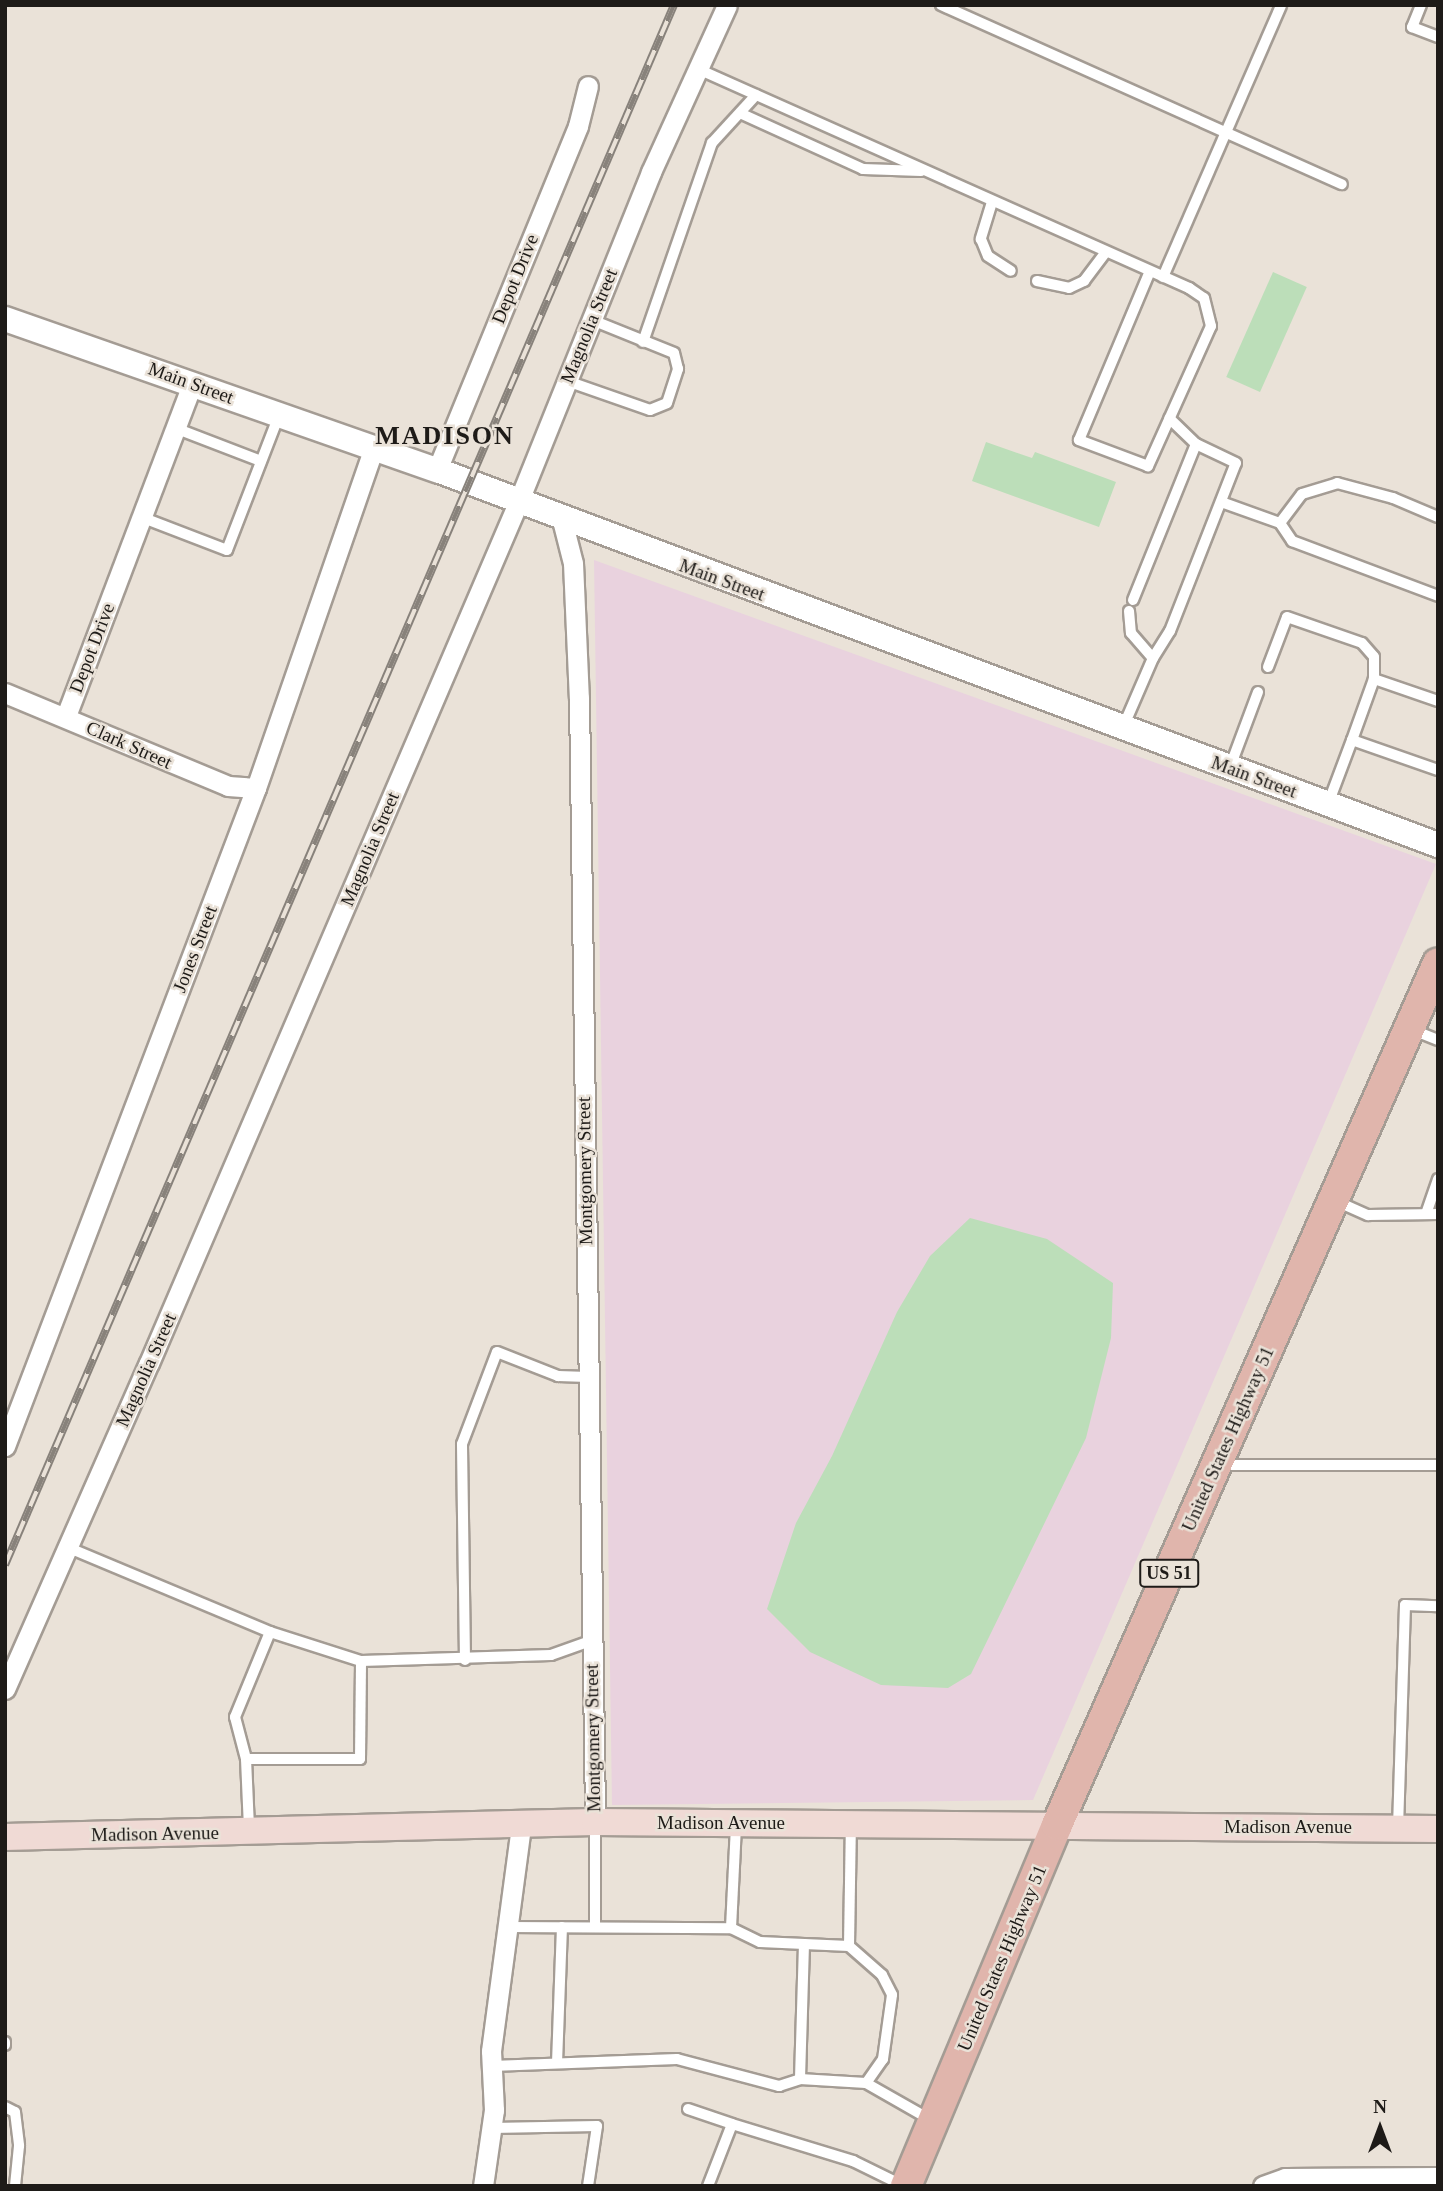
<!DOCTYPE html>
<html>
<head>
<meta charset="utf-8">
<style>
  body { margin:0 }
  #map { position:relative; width:1443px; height:2191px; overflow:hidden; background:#eae2d8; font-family:Georgia,serif }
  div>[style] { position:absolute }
  .education>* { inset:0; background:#e9d2de }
  .green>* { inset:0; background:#bcdeb9; transform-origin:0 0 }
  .roads { filter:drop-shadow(2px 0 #a49c94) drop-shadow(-2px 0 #a49c94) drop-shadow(0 2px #a49c94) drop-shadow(0 -2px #a49c94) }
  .service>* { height:10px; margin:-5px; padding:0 5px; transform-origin:5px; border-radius:5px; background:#fff }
  .minor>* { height:19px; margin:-9.5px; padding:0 9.5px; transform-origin:9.5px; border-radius:9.5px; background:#fff }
  .tertiary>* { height:24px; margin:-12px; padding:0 12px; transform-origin:12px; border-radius:12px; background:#fff }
  .secondary>* { height:26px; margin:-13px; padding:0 13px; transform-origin:13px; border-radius:13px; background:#f0dad5 }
  .primary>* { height:30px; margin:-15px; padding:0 15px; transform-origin:15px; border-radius:15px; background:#e0b5ac }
  .rail>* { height:8px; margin-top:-4px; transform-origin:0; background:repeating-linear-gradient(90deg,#eae2d8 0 16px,#88827b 0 32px); box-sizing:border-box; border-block:2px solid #88827b }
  span { translate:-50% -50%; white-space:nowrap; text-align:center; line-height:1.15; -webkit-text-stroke:5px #eae2d8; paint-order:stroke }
  .shield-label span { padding:2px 5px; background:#eae2d8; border:2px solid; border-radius:5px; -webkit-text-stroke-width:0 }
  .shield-label { font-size:18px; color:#1e1b18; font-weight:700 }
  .street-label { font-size:19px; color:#1e1b18 }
  .district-label { font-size:26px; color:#1e1b18; font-weight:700; letter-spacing:2px }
  .frame { position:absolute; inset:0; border:7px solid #1e1b18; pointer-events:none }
  .north { position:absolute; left:1345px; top:2093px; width:70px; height:70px; -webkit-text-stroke:5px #eae2d8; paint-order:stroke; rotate:0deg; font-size:19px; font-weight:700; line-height:28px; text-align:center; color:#1e1b18 }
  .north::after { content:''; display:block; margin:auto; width:24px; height:32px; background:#1e1b18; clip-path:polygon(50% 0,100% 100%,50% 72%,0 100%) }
</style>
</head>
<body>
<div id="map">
  <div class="education">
    <div style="clip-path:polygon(594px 560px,1436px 864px,1033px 1800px,612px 1805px)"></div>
  </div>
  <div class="green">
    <div style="left:1273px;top:272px;width:37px;height:115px;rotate:24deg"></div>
    <div style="clip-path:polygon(986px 442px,1032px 458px,1035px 452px,1116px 482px,1099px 527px,972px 481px)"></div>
    <div style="clip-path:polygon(970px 1218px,1047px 1239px,1113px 1283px,1111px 1338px,1086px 1438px,971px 1674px,948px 1688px,881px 1685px,810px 1652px,767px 1609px,796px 1523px,832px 1456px,897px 1312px,930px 1256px)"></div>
  </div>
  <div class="roads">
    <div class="service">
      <div style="left:941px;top:5px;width:439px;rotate:24.1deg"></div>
      <div style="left:1421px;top:5px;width:24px;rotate:112deg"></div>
      <div style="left:1412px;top:27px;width:28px;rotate:21deg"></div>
      <div style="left:698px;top:69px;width:538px;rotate:24.04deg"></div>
      <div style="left:1189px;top:288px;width:18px;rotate:34deg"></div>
      <div style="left:1204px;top:298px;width:29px;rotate:76deg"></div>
      <div style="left:1211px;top:326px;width:154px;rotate:114.2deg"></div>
      <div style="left:1148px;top:466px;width:74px;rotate:-159.4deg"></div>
      <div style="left:1079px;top:440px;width:183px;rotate:-67.2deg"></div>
      <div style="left:742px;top:114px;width:133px;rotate:24.4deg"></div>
      <div style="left:863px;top:169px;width:58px;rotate:2deg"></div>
      <div style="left:992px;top:202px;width:39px;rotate:107deg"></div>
      <div style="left:981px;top:239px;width:18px;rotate:68deg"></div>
      <div style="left:988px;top:256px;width:27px;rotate:33deg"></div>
      <div style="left:1163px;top:277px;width:296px;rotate:-66.5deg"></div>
      <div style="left:1037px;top:281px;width:33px;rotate:12deg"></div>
      <div style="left:1069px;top:288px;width:17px;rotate:-25deg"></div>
      <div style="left:1084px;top:281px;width:36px;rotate:-53deg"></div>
      <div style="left:643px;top:342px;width:211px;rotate:-70.9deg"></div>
      <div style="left:712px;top:143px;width:65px;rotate:-47.5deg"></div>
      <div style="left:567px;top:381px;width:88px;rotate:19.3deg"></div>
      <div style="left:650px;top:410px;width:18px;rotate:-22deg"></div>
      <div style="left:667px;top:403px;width:36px;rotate:-72deg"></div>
      <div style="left:678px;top:369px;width:16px;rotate:-104deg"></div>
      <div style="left:674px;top:353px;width:88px;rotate:-158.1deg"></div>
      <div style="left:175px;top:428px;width:92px;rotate:21deg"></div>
      <div style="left:1224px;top:503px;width:59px;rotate:19.7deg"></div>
      <div style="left:1280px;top:523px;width:36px;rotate:-53deg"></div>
      <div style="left:1302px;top:494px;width:37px;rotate:-17deg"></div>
      <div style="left:1337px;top:483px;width:58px;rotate:15deg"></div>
      <div style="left:1393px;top:498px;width:49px;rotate:22.9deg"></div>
      <div style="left:141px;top:517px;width:92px;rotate:21deg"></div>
      <div style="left:227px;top:550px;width:145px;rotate:-68.9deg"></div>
      <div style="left:1280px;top:523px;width:22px;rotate:56deg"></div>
      <div style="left:1292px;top:541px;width:156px;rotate:20.6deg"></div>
      <div style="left:1133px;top:600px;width:168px;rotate:-68deg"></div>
      <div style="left:1129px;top:611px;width:22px;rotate:85deg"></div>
      <div style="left:1131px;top:633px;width:33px;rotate:49deg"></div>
      <div style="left:1268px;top:667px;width:53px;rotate:-69.2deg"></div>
      <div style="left:1287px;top:617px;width:79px;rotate:19.1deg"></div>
      <div style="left:1362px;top:643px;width:18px;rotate:49deg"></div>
      <div style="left:1374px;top:657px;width:22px;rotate:90deg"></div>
      <div style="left:1438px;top:701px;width:68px;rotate:-161deg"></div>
      <div style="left:1374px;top:679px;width:65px;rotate:109.8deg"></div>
      <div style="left:1352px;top:740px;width:91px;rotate:19.2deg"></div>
      <div style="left:1124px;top:725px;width:73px;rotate:-66.6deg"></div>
      <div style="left:1153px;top:658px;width:32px;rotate:-58deg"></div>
      <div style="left:1170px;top:631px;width:180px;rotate:-68.6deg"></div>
      <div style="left:1236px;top:463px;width:44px;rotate:-154.6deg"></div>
      <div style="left:1196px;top:444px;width:37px;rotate:-136deg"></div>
      <div style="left:1230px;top:767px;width:80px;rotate:-69.5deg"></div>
      <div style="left:1328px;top:804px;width:68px;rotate:-69.4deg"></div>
      <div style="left:1413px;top:1030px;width:27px;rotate:22deg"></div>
      <div style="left:1336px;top:1201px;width:35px;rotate:24deg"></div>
      <div style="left:1368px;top:1215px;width:70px;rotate:-0.8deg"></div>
      <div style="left:1426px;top:1214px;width:37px;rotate:-71deg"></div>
      <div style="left:1221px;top:1465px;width:217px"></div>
      <div style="left:67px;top:1547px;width:220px;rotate:22.7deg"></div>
      <div style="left:270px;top:1632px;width:96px;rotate:17.7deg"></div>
      <div style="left:361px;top:1661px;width:190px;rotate:-1.8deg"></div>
      <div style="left:551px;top:1655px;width:41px;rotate:-19.7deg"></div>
      <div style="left:270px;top:1632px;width:92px;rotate:112.4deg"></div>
      <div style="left:235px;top:1717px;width:43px;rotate:75.3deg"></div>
      <div style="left:246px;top:1759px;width:114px"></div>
      <div style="left:360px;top:1759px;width:98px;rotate:-89.4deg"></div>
      <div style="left:465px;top:1660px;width:216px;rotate:-90.8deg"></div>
      <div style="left:462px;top:1444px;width:98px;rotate:-69.2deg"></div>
      <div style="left:497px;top:1352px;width:66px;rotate:21.5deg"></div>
      <div style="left:558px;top:1376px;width:30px;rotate:2deg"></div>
      <div style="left:246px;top:1759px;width:69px;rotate:87.5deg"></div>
      <div style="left:1398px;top:1828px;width:223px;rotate:-88.2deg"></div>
      <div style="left:1405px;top:1605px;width:33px;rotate:2deg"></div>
      <div style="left:508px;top:1927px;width:223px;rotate:0.3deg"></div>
      <div style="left:731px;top:1928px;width:32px;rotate:26deg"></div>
      <div style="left:760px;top:1942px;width:89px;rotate:2.6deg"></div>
      <div style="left:849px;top:1946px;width:121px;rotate:-89.1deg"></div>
      <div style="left:595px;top:1927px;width:104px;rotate:-90deg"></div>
      <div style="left:731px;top:1928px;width:104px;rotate:-87.2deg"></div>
      <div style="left:804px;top:1944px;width:135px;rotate:91.7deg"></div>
      <div style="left:800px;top:2079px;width:66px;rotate:3.5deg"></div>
      <div style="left:866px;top:2083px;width:75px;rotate:29.6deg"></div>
      <div style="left:849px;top:1946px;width:44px;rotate:41.3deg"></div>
      <div style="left:882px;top:1975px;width:22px;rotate:63deg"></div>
      <div style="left:892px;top:1995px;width:65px;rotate:98deg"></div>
      <div style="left:883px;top:2059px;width:29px;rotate:125deg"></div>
      <div style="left:5px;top:2042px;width:3px;rotate:90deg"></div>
      <div style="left:557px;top:2063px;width:136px;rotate:-87.9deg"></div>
      <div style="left:492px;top:2066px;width:185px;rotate:-2.2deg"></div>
      <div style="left:677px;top:2059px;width:106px;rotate:14.8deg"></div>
      <div style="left:779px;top:2086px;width:22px;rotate:-18deg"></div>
      <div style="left:5px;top:2107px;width:11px;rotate:27deg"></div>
      <div style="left:15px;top:2112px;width:34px;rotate:83deg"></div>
      <div style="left:19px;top:2146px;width:40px;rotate:95.7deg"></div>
      <div style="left:688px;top:2109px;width:46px;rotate:18.8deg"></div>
      <div style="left:492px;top:2128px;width:105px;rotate:-1.1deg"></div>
      <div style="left:597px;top:2126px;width:61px;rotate:98.5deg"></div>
      <div style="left:708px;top:2186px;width:66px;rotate:-68.8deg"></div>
      <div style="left:732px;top:2124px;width:127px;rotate:17deg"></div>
      <div style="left:853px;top:2161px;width:55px;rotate:26.1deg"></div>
    </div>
    <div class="minor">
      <div style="left:437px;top:470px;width:372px;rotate:-67.7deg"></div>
      <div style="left:578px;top:126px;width:41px;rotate:-76deg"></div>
      <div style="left:562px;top:520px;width:44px;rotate:75.7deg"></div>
      <div style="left:573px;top:563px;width:135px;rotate:87.5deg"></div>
      <div style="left:579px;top:698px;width:1124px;rotate:89.18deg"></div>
      <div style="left:5px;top:693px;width:242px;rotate:22.6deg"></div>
      <div style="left:228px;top:786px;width:28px;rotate:4deg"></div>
      <div style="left:66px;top:716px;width:355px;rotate:-69.2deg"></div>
      <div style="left:5px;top:1446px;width:704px;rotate:-69.12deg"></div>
      <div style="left:256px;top:788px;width:360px;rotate:-70.9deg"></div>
      <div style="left:5px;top:1689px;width:356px;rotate:-66.2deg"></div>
      <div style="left:149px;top:1363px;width:936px;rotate:-66.78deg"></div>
      <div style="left:518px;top:503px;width:357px;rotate:-68.1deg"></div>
      <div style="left:651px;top:172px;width:183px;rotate:-65.5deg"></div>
      <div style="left:483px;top:2186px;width:77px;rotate:-81.8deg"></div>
      <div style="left:494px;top:2110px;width:59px;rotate:-92.9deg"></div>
      <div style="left:491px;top:2051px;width:227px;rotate:-82.4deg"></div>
      <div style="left:1263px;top:2186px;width:23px;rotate:-20deg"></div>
      <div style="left:1285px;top:2178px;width:153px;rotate:-0.4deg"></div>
    </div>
    <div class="tertiary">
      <div style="left:5px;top:319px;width:458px;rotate:19.3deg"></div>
      <div style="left:437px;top:470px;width:1069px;rotate:20.54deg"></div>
    </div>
    <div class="secondary">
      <div style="left:5px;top:1837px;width:590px;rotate:-1.46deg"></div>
      <div style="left:595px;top:1822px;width:843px;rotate:0.48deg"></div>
    </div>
    <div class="primary">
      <div style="left:906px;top:2186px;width:391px;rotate:-67.3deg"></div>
      <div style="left:1057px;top:1825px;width:942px;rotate:-66.15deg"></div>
    </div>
  </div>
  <div class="rail">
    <div style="left:5px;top:1565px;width:1697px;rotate:-66.79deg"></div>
  </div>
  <div class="shield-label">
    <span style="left:1169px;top:1573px">US 51</span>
  </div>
  <div class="street-label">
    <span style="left:515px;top:279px;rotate:-68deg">Depot Drive</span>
    <span style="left:589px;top:326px;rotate:-68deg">Magnolia Street</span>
    <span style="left:191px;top:383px;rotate:20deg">Main Street</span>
    <span style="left:722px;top:580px;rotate:20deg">Main Street</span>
    <span style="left:92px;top:648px;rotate:-69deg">Depot Drive</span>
    <span style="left:129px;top:745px;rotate:24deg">Clark Street</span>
    <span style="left:1254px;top:777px;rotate:20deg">Main Street</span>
    <span style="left:370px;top:849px;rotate:-67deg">Magnolia Street</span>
    <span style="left:195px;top:949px;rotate:-69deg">Jones Street</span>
    <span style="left:585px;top:1171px;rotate:-91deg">Montgomery Street</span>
    <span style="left:146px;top:1370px;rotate:-66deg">Magnolia Street</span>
    <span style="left:1228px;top:1439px;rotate:-66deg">United States Highway 51</span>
    <span style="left:593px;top:1738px;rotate:-91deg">Montgomery Street</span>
    <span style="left:721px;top:1823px">Madison Avenue</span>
    <span style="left:1288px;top:1827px">Madison Avenue</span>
    <span style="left:155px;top:1834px;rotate:-1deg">Madison Avenue</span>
    <span style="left:1002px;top:1958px;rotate:-67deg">United States Highway 51</span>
  </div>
  <div class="district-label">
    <span style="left:445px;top:436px">MADISON</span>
  </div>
  <div class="frame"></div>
  <div class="north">N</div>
</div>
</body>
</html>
